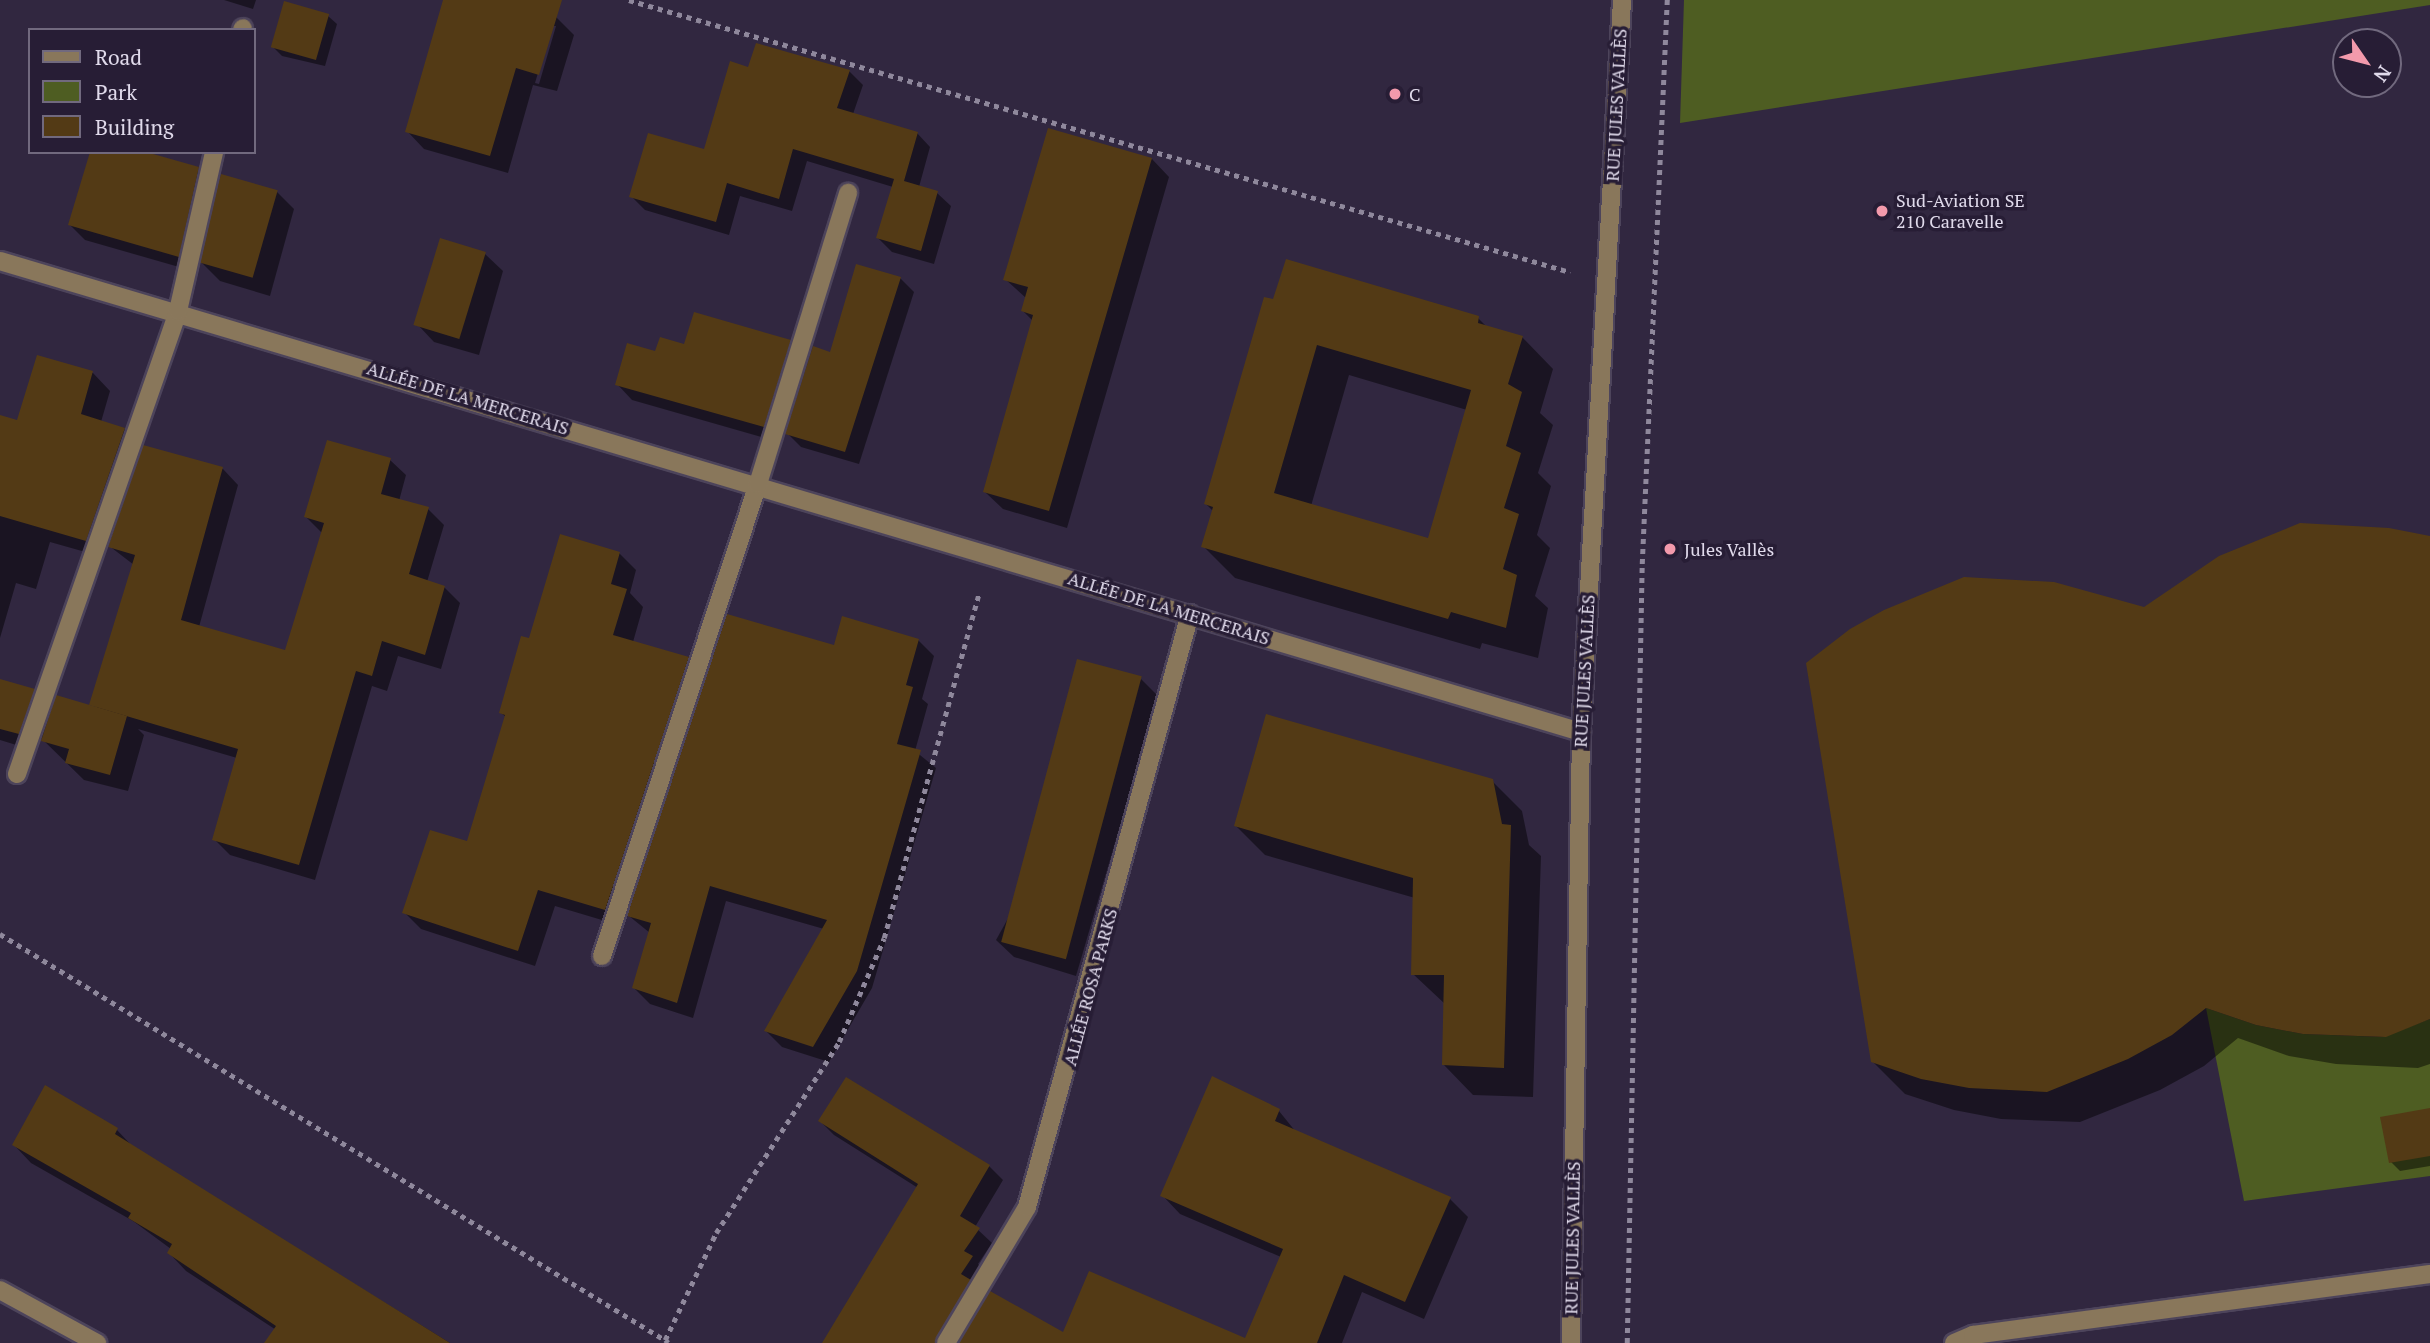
<!DOCTYPE html>
<html>
<head>
<meta charset="utf-8">
<style>
  body { margin:0 }
  #map { position:relative; width:2430px; height:1343px; overflow:hidden; background:#312740; font-family:"PT Serif",serif }
  div>[style] { position:absolute }
  .green>* { inset:0; background:#4e5d22 }
  .shadow>* { inset:0; background:#0007 }
  .building>* { inset:0; background:#533a15; transform-origin:0 0 }
  .path>* { height:4.5px; margin-top:-2.25px; transform-origin:0; background:repeating-linear-gradient(90deg,#8f889c 0 5px,transparent 0 10px) }
  .roads { filter:drop-shadow(2px 0 #4d445b) drop-shadow(-2px 0 #4d445b) drop-shadow(0 2px #4d445b) drop-shadow(0 -2px #4d445b) }
  .minor>* { height:18px; margin:-9px; padding:0 9px; transform-origin:9px; border-radius:9px; background:#89775b }
  .dots>* { width:19px; height:19px; translate:-50% -50%; box-sizing:border-box; border:4px solid #271d35; border-radius:50% }
  span { translate:-50% -50%; white-space:nowrap; text-align:center; line-height:1.15; -webkit-text-stroke:7px #271d35; paint-order:stroke }
  .poi-label { font-size:18px; color:#e0daeb }
  .left { translate:0 -50%; text-align:left }
  .street-label { font-size:18px; color:#e0daeb }
  .legend { position:absolute; left:28px; top:28px; width:228px; height:126px; box-sizing:border-box; background:#271d35; border:2px solid #71697e; margin:0; padding:9px 12px; list-style:none; font-size:21px; color:#e0daeb }
  .legend li { display:flex; align-items:center; gap:14px; height:35px }
  .legend b { width:35px; border:2px solid #71697e }
  .north { position:absolute; left:2332px; top:28px; width:70px; height:70px; box-sizing:border-box; background:#271d35; border:2px solid #71697e; border-radius:50%; rotate:125deg; font-size:19px; font-weight:700; line-height:28px; text-align:center; color:#e0daeb }
  .north::after { content:''; display:block; margin:auto; width:24px; height:32px; background:#f39aac; clip-path:polygon(50% 0,100% 100%,50% 72%,0 100%) }
</style>
</head>
<body>
<div id="map">
  <div class="green">
    <div style="clip-path:polygon(1684px 0,2430px 0,2430px 5px,1680px 123px)"></div>
    <div style="clip-path:polygon(2206px 1008px,2256px 1025px,2303px 1034px,2382px 1037px,2430px 1019px,2430px 1176px,2244px 1201px)"></div>
  </div>
  <div class="shadow">
    <div style="clip-path:polygon(224px 0,256px 0,253px 9px)"></div>
    <div style="clip-path:polygon(evenodd,445px 0,556px 17px,574px 35px,557px 91px,533px 85px,508px 173px,424px 149px,407px 131px,445px 0,552px 26px,556px 26px,539px 84px,535px 83px,552px 26px)"></div>
    <div style="clip-path:polygon(328px 16px,337px 24px,325px 66px,282px 56px,273px 47px)"></div>
    <div style="clip-path:polygon(749px 69px,849px 71px,863px 85px,853px 114px,917px 133px,930px 147px,919px 187px,937px 193px,951px 206px,934px 264px,892px 252px,878px 238px,893px 187px,807px 161px,792px 211px,740px 196px,729px 235px,645px 210px,631px 196px,705px 152px)"></div>
    <div style="clip-path:polygon(1152px 159px,1169px 177px,1067px 528px,1003px 509px,985px 492px,1033px 321px,1023px 311px,1026px 298px,1005px 279px)"></div>
    <div style="clip-path:polygon(198px 169px,213px 184px,193px 271px,85px 240px,70px 225px)"></div>
    <div style="clip-path:polygon(277px 192px,294px 209px,270px 296px,220px 281px,202px 263px)"></div>
    <div style="clip-path:polygon(485px 254px,503px 271px,479px 355px,434px 342px,417px 324px)"></div>
    <div style="clip-path:polygon(900px 278px,914px 292px,859px 464px,801px 447px,787px 433px,832px 354px)"></div>
    <div style="clip-path:polygon(evenodd,1265px 299px,1478px 318px,1488px 328px,1522px 337px,1553px 369px,1540px 413px,1553px 425px,1538px 473px,1551px 486px,1537px 535px,1550px 548px,1535px 596px,1548px 608px,1538px 658px,1482px 643px,1480px 649px,1235px 578px,1203px 546px,1213px 511px,1205px 503px,1265px 299px,1349px 375px,1467px 410px,1430px 540px,1311px 506px,1349px 375px)"></div>
    <div style="clip-path:polygon(790px 342px,805px 357px,779px 442px,632px 400px,617px 384px,656px 353px,686px 346px)"></div>
    <div style="clip-path:polygon(38px 357px,93px 373px,110px 391px,101px 422px,124px 429px,144px 449px,223px 469px,238px 485px,199px 627px,286px 653px,323px 534px,306px 517px,390px 460px,406px 475px,399px 501px,428px 509px,444px 525px,427px 582px,444px 587px,460px 603px,441px 669px,398px 656px,387px 691px,372px 686px,315px 880px,230px 855px,214px 839px,237px 758px,138px 729px,144px 735px,128px 791px,84px 780px,41px 738px,36px 751px,0 740px,0 681px,34px 691px,53px 710px,96px 709px,134px 565px,108px 545px,103px 557px,50px 542px,36px 589px,16px 583px,0 638px,0 416px,19px 422px)"></div>
    <div style="clip-path:polygon(2430px 541px,2430px 1064px,2418px 1068px,2336px 1064px,2289px 1056px,2238px 1038px,2204px 1066px,2160px 1090px,2080px 1122px,2001px 1119px,1954px 1110px,1905px 1094px,1873px 1062px,2144px 609px)"></div>
    <div style="clip-path:polygon(619px 553px,636px 570px,630px 593px,643px 607px,633px 642px,688px 658px,705px 675px,622px 926px,555px 906px,535px 966px,421px 929px,404px 912px,468px 844px,506px 717px,501px 713px,530px 640px)"></div>
    <div style="clip-path:polygon(918px 640px,934px 656px,922px 699px,928px 704px,915px 751px,936px 768px,872px 988px,829px 1062px,782px 1047px,766px 1031px,824px 929px,726px 901px,693px 1018px,650px 1004px,634px 988px,650px 933px,629px 916px,835px 647px)"></div>
    <div style="clip-path:polygon(1141px 679px,1158px 696px,1076px 976px,1014px 957px,996px 940px)"></div>
    <div style="clip-path:polygon(1492px 781px,1522px 811px,1529px 845px,1541px 856px,1533px 1097px,1473px 1095px,1444px 1065px,1445px 1004px,1413px 974px,1415px 898px,1265px 855px,1235px 825px)"></div>
    <div style="clip-path:polygon(846px 1079px,989px 1166px,1003px 1180px,975px 1227px,992px 1243px,978px 1264px,985px 1271px,955px 1343px,825px 1343px,918px 1188px,834px 1135px,820px 1121px)"></div>
    <div style="clip-path:polygon(2430px 1110px,2430px 1166px,2400px 1171px,2391px 1162px)"></div>
    <div style="clip-path:polygon(1279px 1111px,1296px 1132px,1450px 1199px,1468px 1217px,1424px 1319px,1362px 1292px,1342px 1343px,1085px 1343px,1246px 1340px,1281px 1257px,1180px 1214px,1162px 1195px)"></div>
    <div style="clip-path:polygon(117px 1130px,134px 1148px,450px 1343px,296px 1343px,186px 1271px,169px 1253px,171px 1249px,133px 1221px,31px 1163px,14px 1145px)"></div>
  </div>
  <div class="building">
    <div style="clip-path:polygon(443px 0,562px 0,539px 75px,516px 68px,490px 156px,405px 132px)"></div>
    <div style="left:284px;top:1px;width:47px;height:48px;rotate:16deg"></div>
    <div style="clip-path:polygon(756px 43px,850px 70px,837px 108px,918px 132px,904px 181px,938px 191px,921px 251px,876px 238px,894px 179px,793px 149px,779px 199px,727px 183px,716px 222px,629px 197px,648px 133px,704px 149px,730px 61px,748px 67px)"></div>
    <div style="clip-path:polygon(1048px 128px,1152px 158px,1049px 511px,983px 492px,1033px 315px,1021px 311px,1028px 287px,1003px 280px)"></div>
    <div style="clip-path:polygon(90px 152px,146px 152px,199px 167px,179px 257px,68px 225px)"></div>
    <div style="left:221px;top:174px;width:59px;height:91px;rotate:16deg"></div>
    <div style="left:440px;top:238px;width:48px;height:91px;rotate:17deg"></div>
    <div style="clip-path:polygon(evenodd,1286px 259px,1479px 316px,1478px 323px,1523px 336px,1508px 384px,1522px 392px,1506px 446px,1521px 453px,1504px 508px,1519px 514px,1503px 569px,1517px 575px,1506px 628px,1451px 612px,1448px 619px,1201px 547px,1213px 507px,1204px 504px,1264px 297px,1273px 299px,1286px 259px,1317px 345px,1471px 390px,1428px 538px,1274px 493px,1317px 345px)"></div>
    <div style="clip-path:polygon(856px 264px,901px 277px,845px 452px,785px 434px,813px 346px,830px 352px)"></div>
    <div style="clip-path:polygon(694px 312px,791px 340px,764px 427px,615px 385px,627px 343px,655px 351px,660px 337px,684px 344px)"></div>
    <div style="clip-path:polygon(37px 355px,93px 371px,81px 414px,125px 428px,86px 541px,0 516px,0 415px,17px 420px)"></div>
    <div style="clip-path:polygon(327px 440px,391px 458px,381px 494px,429px 507px,409px 574px,445px 586px,425px 655px,382px 641px,372px 676px,356px 671px,299px 865px,212px 840px,238px 749px,89px 705px,135px 555px,108px 547px,143px 445px,223px 467px,181px 620px,285px 650px,324px 523px,304px 517px)"></div>
    <div style="clip-path:polygon(2300px 523px,2389px 528px,2430px 536px,2430px 1019px,2386px 1037px,2303px 1034px,2256px 1025px,2206px 1008px,2172px 1035px,2128px 1059px,2047px 1092px,1969px 1088px,1921px 1079px,1871px 1062px,1806px 663px,1850px 629px,1884px 610px,1964px 577px,2054px 582px,2144px 607px,2219px 556px)"></div>
    <div style="clip-path:polygon(560px 534px,620px 552px,611px 584px,627px 589px,613px 635px,689px 657px,605px 910px,538px 890px,518px 951px,402px 913px,430px 830px,467px 841px,505px 715px,499px 713px,521px 636px,529px 638px)"></div>
    <div style="clip-path:polygon(727px 614px,834px 645px,842px 616px,919px 639px,906px 685px,913px 687px,897px 744px,921px 750px,857px 971px,813px 1047px,764px 1031px,827px 920px,710px 886px,677px 1003px,632px 988px,651px 923px,627px 916px)"></div>
    <div style="left:1077px;top:659px;width:67px;height:293px;rotate:15deg"></div>
    <div style="clip-path:polygon(0 679px,35px 689px,19px 734px,0 729px)"></div>
    <div style="clip-path:polygon(56px 695px,127px 716px,110px 775px,65px 763px,69px 749px,41px 741px)"></div>
    <div style="clip-path:polygon(1266px 714px,1493px 779px,1502px 824px,1511px 825px,1504px 1068px,1442px 1065px,1444px 975px,1411px 975px,1413px 878px,1234px 826px)"></div>
    <div style="clip-path:polygon(1212px 1076px,1280px 1109px,1275px 1121px,1451px 1197px,1405px 1302px,1344px 1275px,1317px 1343px,959px 1343px,990px 1291px,1063px 1332px,1089px 1271px,1245px 1338px,1283px 1249px,1160px 1196px)"></div>
    <div style="clip-path:polygon(846px 1077px,990px 1165px,960px 1216px,980px 1228px,964px 1251px,973px 1256px,961px 1274px,971px 1280px,935px 1343px,822px 1343px,918px 1184px,818px 1121px)"></div>
    <div style="clip-path:polygon(45px 1085px,118px 1128px,115px 1134px,450px 1343px,264px 1343px,276px 1326px,167px 1253px,172px 1244px,128px 1218px,131px 1213px,12px 1145px)"></div>
    <div style="clip-path:polygon(2430px 1108px,2430px 1156px,2389px 1163px,2380px 1117px)"></div>
  </div>
  <div class="path">
    <div style="left:629px;top:0;width:980px;rotate:16.12deg"></div>
    <div style="left:0;top:934px;width:779px;rotate:31.41deg"></div>
    <div style="left:668px;top:1343px;width:4px;rotate:-135deg"></div>
    <div style="left:665px;top:1340px;width:119px;rotate:-64.5deg"></div>
    <div style="left:716px;top:1233px;width:227px;rotate:-57.2deg"></div>
    <div style="left:839px;top:1042px;width:113px;rotate:-66.6deg"></div>
    <div style="left:884px;top:938px;width:358px;rotate:-74.6deg"></div>
    <div style="left:1627px;top:1343px;width:779px;rotate:-88.9deg"></div>
    <div style="left:1642px;top:564px;width:565px;rotate:-87.46deg"></div>
  </div>
  <div class="roads">
    <div class="minor">
      <div style="left:242px;top:30px;width:2px;rotate:-63deg"></div>
      <div style="left:0;top:261px;width:1650px;rotate:16.59deg"></div>
      <div style="left:17px;top:774px;width:490px;rotate:-70.8deg"></div>
      <div style="left:178px;top:311px;width:163px;rotate:-77.2deg"></div>
      <div style="left:602px;top:956px;width:497px;rotate:-71.7deg"></div>
      <div style="left:758px;top:484px;width:305px;rotate:-72.8deg"></div>
      <div style="left:0;top:1290px;width:111px;rotate:28.7deg"></div>
      <div style="left:946px;top:1343px;width:158px;rotate:-59.2deg"></div>
      <div style="left:1027px;top:1207px;width:615px;rotate:-74.63deg"></div>
      <div style="left:1571px;top:1343px;width:611px;rotate:-89.06deg"></div>
      <div style="left:1581px;top:732px;width:733px;rotate:-86.79deg"></div>
      <div style="left:1954px;top:1343px;width:21px;rotate:-23deg"></div>
      <div style="left:1973px;top:1335px;width:461px;rotate:-7.6deg"></div>
    </div>
  </div>
  <div class="dots">
    <div style="left:1395px;top:94px;background:#f39aac"></div>
    <div style="left:1882px;top:211px;background:#f39aac"></div>
    <div style="left:1670px;top:549px;background:#f39aac"></div>
  </div>
  <div class="poi-label">
    <span class="left" style="left:1409px;top:94px">C</span>
    <span class="left" style="left:1896px;top:211px">Sud-Aviation SE<br>210 Caravelle</span>
    <span class="left" style="left:1684px;top:549px">Jules Vallès</span>
  </div>
  <div class="street-label">
    <span style="left:1616px;top:105px;rotate:-87deg">RUE JULES VALLÈS</span>
    <span style="left:468px;top:398px;rotate:17deg">ALLÉE DE LA MERCERAIS</span>
    <span style="left:1169px;top:608px;rotate:17deg">ALLÉE DE LA MERCERAIS</span>
    <span style="left:1584px;top:671px;rotate:-87deg">RUE JULES VALLÈS</span>
    <span style="left:1090px;top:987px;rotate:-75deg">ALLÉE ROSA PARKS</span>
    <span style="left:1572px;top:1238px;rotate:-89deg">RUE JULES VALLÈS</span>
  </div>
  <ul class="legend">
  <li><b style="height:9px;background:#89775b"></b>Road</li>
  <li><b style="height:19px;background:#4e5d22"></b>Park</li>
  <li><b style="height:19px;background:#533a15"></b>Building</li>
  </ul>
  <div class="north">N</div>
</div>
</body>
</html>
